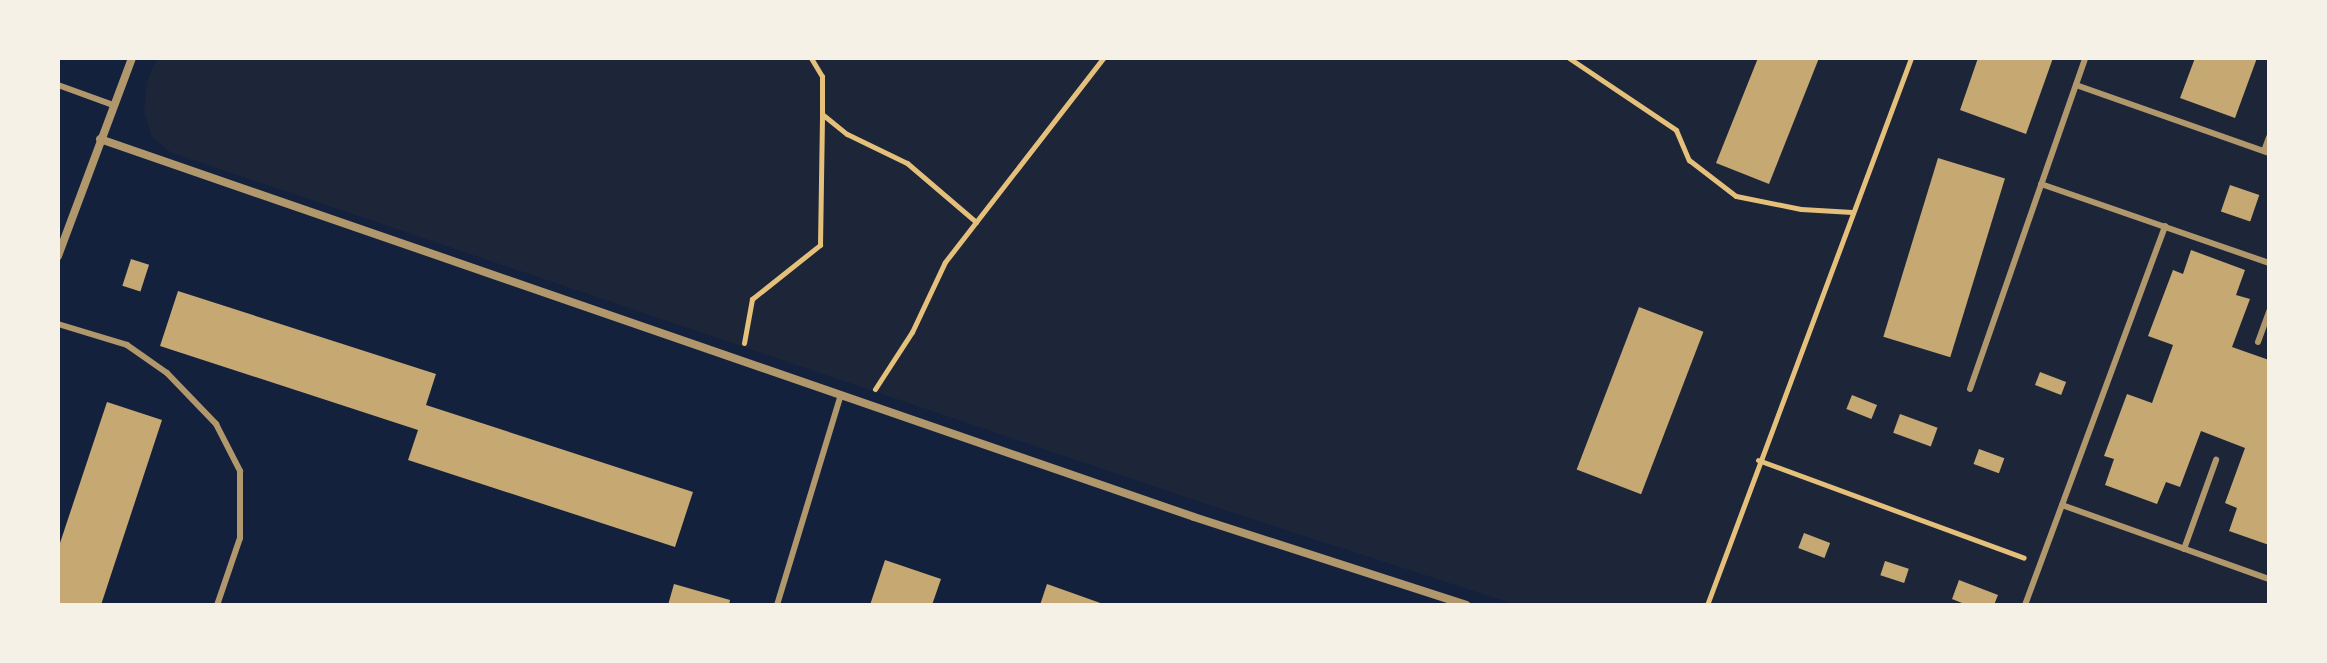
<!DOCTYPE html>
<html>
<head>
<meta charset="utf-8">
<style>
  body { margin:0 }
  #map { position:relative; width:2327px; height:663px; overflow:hidden; background:#14213d; font-family:"DejaVu Sans",sans-serif }
  div>[style] { position:absolute }
  .green>* { inset:0; background:#1d2539 }
  .building>* { inset:0; background:#c6a872; transform-origin:0 0 }
  .path>* { height:5px; margin:-2.5px; padding:0 2.5px; transform-origin:2.5px; border-radius:2.5px; background:#e5c07b }
  .service>* { height:6px; margin:-3px; padding:0 3px; transform-origin:3px; border-radius:3px; background:#b1986c }
  .minor>* { height:8px; margin:-4px; padding:0 4px; transform-origin:4px; border-radius:4px; background:#b1986c }
  span { translate:-50% -50%; white-space:nowrap; text-align:center; line-height:1.15; -webkit-text-stroke:6px #f6f1e7; paint-order:stroke }
  .frame { position:absolute; inset:0; border:60px solid #f6f1e7; pointer-events:none }
</style>
</head>
<body>
<div id="map">
  <div class="green">
    <div style="clip-path:polygon(157px 58px,2269px 58px,2269px 605px,1517px 605px,1200px 502px,170px 152px,152px 137px,144px 110px,147px 82px)"></div>
  </div>
  <div class="building">
    <div style="clip-path:polygon(1758px 58px,1819px 58px,1769px 184px,1716px 163px)"></div>
    <div style="clip-path:polygon(1978px 58px,2053px 58px,2026px 134px,1960px 110px)"></div>
    <div style="clip-path:polygon(2195px 58px,2257px 58px,2235px 118px,2180px 98px)"></div>
    <div style="left:1938px;top:158px;width:70px;height:187px;rotate:17deg"></div>
    <div style="left:2230px;top:185px;width:31px;height:28px;rotate:19deg"></div>
    <div style="clip-path:polygon(2191px 250px,2245px 270px,2236px 295px,2250px 299px,2232px 347px,2269px 360px,2269px 545px,2229px 531px,2237px 508px,2225px 503px,2245px 448px,2201px 431px,2180px 487px,2166px 482px,2157px 504px,2105px 485px,2114px 459px,2104px 456px,2127px 394px,2152px 403px,2173px 345px,2148px 336px,2173px 270px,2183px 274px)"></div>
    <div style="left:131px;top:259px;width:19px;height:28px;rotate:18deg"></div>
    <div style="clip-path:polygon(178px 291px,436px 374px,426px 405px,693px 492px,675px 547px,408px 460px,418px 430px,160px 346px)"></div>
    <div style="left:1639px;top:307px;width:69px;height:174px;rotate:21deg"></div>
    <div style="left:2040px;top:372px;width:28px;height:14px;rotate:21deg"></div>
    <div style="left:1852px;top:395px;width:27px;height:15px;rotate:22deg"></div>
    <div style="clip-path:polygon(107px 402px,162px 420px,101px 605px,58px 605px,58px 549px)"></div>
    <div style="left:1900px;top:414px;width:40px;height:20px;rotate:20deg"></div>
    <div style="left:1979px;top:449px;width:27px;height:16px;rotate:20deg"></div>
    <div style="left:1804px;top:533px;width:28px;height:16px;rotate:21deg"></div>
    <div style="clip-path:polygon(885px 560px,941px 579px,932px 605px,870px 605px)"></div>
    <div style="left:1885px;top:561px;width:25px;height:15px;rotate:18deg"></div>
    <div style="clip-path:polygon(1959px 580px,1998px 595px,1994px 605px,1967px 605px,1952px 599px)"></div>
    <div style="clip-path:polygon(674px 584px,730px 600px,729px 605px,668px 605px)"></div>
    <div style="clip-path:polygon(1047px 584px,1106px 605px,1040px 605px)"></div>
  </div>
  <div class="path">
    <div style="left:811px;top:58px;width:21px;rotate:59deg"></div>
    <div style="left:822px;top:76px;width:38px;rotate:90deg"></div>
    <div style="left:822px;top:114px;width:32px;rotate:39deg"></div>
    <div style="left:847px;top:134px;width:67px;rotate:25.8deg"></div>
    <div style="left:907px;top:163px;width:91px;rotate:40.5deg"></div>
    <div style="left:1569px;top:58px;width:129px;rotate:33.9deg"></div>
    <div style="left:1676px;top:130px;width:33px;rotate:67deg"></div>
    <div style="left:1689px;top:160px;width:59px;rotate:37.5deg"></div>
    <div style="left:1736px;top:196px;width:66px;rotate:11.3deg"></div>
    <div style="left:1801px;top:209px;width:51px;rotate:3.4deg"></div>
    <div style="left:744px;top:343px;width:45px;rotate:-79.7deg"></div>
    <div style="left:752px;top:299px;width:87px;rotate:-38.5deg"></div>
    <div style="left:820px;top:245px;width:131px;rotate:-89.1deg"></div>
    <div style="left:875px;top:389px;width:68px;rotate:-57deg"></div>
    <div style="left:912px;top:332px;width:77px;rotate:-64.8deg"></div>
    <div style="left:945px;top:262px;width:258px;rotate:-52.2deg"></div>
    <div style="left:1758px;top:460px;width:283px;rotate:20.2deg"></div>
    <div style="left:1707px;top:605px;width:584px;rotate:-69.55deg"></div>
  </div>
  <div class="service">
    <div style="left:58px;top:85px;width:59px;rotate:20deg"></div>
    <div style="left:2076px;top:85px;width:205px;rotate:19.4deg"></div>
    <div style="left:2264px;top:151px;width:15px;rotate:-70deg"></div>
    <div style="left:2041px;top:184px;width:241px;rotate:19.1deg"></div>
    <div style="left:58px;top:324px;width:72px;rotate:16.9deg"></div>
    <div style="left:127px;top:345px;width:49px;rotate:35deg"></div>
    <div style="left:167px;top:373px;width:71px;rotate:46.1deg"></div>
    <div style="left:216px;top:424px;width:53px;rotate:62.9deg"></div>
    <div style="left:240px;top:471px;width:67px;rotate:90deg"></div>
    <div style="left:240px;top:538px;width:71px;rotate:108.9deg"></div>
    <div style="left:2258px;top:342px;width:33px;rotate:-70deg"></div>
    <div style="left:1970px;top:389px;width:350px;rotate:-70.8deg"></div>
    <div style="left:2062px;top:505px;width:220px;rotate:19.7deg"></div>
    <div style="left:2184px;top:549px;width:95px;rotate:-70.2deg"></div>
    <div style="left:777px;top:605px;width:220px;rotate:-73.1deg"></div>
    <div style="left:2025px;top:605px;width:404px;rotate:-69.7deg"></div>
  </div>
  <div class="minor">
    <div style="left:100px;top:139px;width:1157px;rotate:19.06deg"></div>
    <div style="left:1194px;top:517px;width:286px;rotate:17.9deg"></div>
    <div style="left:58px;top:256px;width:211px;rotate:-69.5deg"></div>
  </div>
  <div class="frame"></div>
</div>
</body>
</html>
